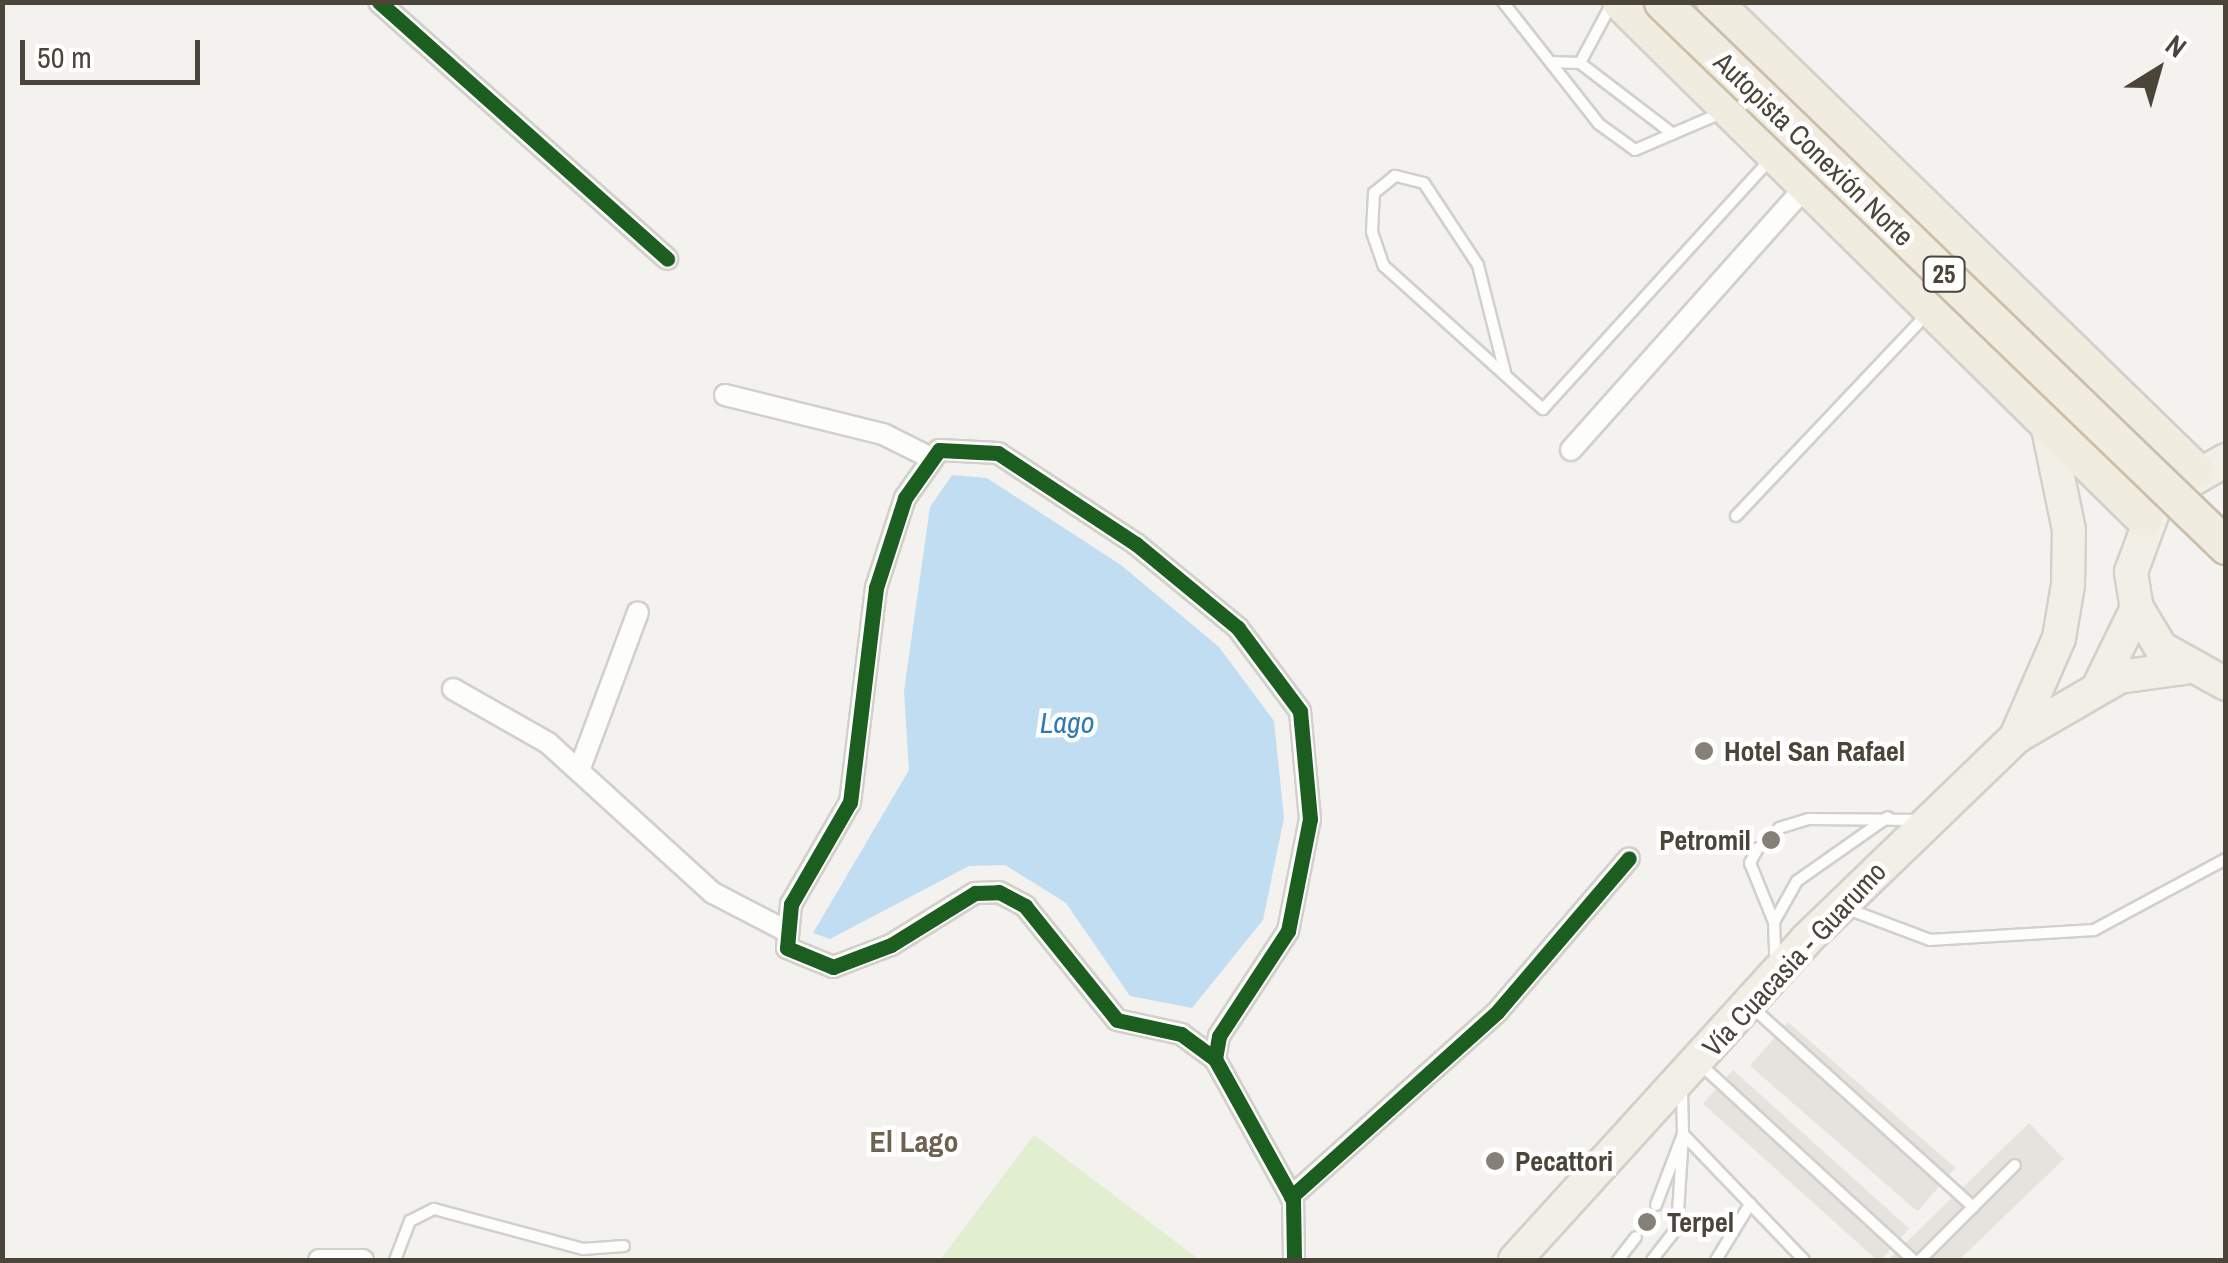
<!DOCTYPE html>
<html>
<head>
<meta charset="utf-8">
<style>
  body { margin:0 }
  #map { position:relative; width:2228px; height:1263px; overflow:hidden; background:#f4f2ee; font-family:"Archivo Narrow",sans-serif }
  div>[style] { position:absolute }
  .green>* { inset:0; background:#e1eecf }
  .parking>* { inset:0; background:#e6e3df; transform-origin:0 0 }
  .water>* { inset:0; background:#c0ddf1 }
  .roads { filter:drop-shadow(2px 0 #d2d0cb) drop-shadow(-2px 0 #d2d0cb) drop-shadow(0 2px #d2d0cb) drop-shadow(0 -2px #d2d0cb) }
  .service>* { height:10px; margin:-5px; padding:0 5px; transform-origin:5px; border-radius:5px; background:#fdfdfc }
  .minor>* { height:20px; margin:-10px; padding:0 10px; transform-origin:10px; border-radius:10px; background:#fdfdfc }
  .primary>* { height:32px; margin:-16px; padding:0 16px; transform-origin:16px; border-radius:16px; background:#f2efe6 }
  .trunk>* { height:35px; margin:-17.5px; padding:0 17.5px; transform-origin:17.5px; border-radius:17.5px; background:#f0ece0 }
  .bridges { filter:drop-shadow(2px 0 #ccbfa9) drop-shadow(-2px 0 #ccbfa9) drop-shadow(0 2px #ccbfa9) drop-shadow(0 -2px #ccbfa9) }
  .trunk-bridge>* { height:35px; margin:-17.5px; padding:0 17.5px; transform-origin:17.5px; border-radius:17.5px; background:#f0ece0 }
  .cycleway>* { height:15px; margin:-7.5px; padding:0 7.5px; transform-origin:7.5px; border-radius:7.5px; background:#1b5e20 }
  .dots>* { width:28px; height:28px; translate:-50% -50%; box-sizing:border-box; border:5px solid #fff; border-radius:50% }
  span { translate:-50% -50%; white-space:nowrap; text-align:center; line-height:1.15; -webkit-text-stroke:9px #fff; paint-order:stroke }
  .shield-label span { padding:2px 8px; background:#fff; border:2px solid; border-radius:8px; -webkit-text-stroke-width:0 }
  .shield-label { font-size:25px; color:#4b4439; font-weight:700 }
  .street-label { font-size:28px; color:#4b4439 }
  .poi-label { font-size:28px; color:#4b4439; font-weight:700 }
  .left { translate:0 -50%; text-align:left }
  .right { translate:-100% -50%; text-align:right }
  .water-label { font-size:30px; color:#2e7ab2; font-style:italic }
  .neighbourhood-label { font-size:30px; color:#6e6250; font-weight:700 }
  .frame { position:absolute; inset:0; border:5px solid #4b4439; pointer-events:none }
  .north { position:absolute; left:2108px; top:20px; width:100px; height:100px; -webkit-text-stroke:8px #fff; paint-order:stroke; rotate:37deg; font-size:28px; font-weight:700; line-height:40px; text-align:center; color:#4b4439 }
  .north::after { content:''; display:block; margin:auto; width:35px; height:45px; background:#4b4439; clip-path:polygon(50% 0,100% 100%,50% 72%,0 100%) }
  .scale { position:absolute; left:20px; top:40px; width:180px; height:45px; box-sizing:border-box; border:5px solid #4b4439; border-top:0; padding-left:12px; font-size:30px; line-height:35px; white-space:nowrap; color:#4b4439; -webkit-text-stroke:8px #fff; paint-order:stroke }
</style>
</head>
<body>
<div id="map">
  <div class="green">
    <div style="clip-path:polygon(1034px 1135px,1200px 1260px,940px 1260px)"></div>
  </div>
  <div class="parking">
    <div style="left:1788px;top:1022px;width:222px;height:58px;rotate:41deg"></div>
    <div style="left:1733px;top:1070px;width:237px;height:45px;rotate:42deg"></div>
    <div style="clip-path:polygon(2029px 1123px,2064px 1159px,1959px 1260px,1888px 1260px)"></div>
  </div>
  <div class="water">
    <div style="clip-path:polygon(952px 475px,987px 478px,1121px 565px,1219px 647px,1274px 721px,1284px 818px,1263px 920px,1192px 1008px,1130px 996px,1066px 903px,1005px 865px,969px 866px,830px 939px,813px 933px,909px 770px,904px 691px,930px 507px)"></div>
  </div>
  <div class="roads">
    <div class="service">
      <div style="left:1503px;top:2px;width:155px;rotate:51.8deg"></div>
      <div style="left:1599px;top:124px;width:44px;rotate:35.8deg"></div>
      <div style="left:1635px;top:150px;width:94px;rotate:-23.3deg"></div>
      <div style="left:1551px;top:62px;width:29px;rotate:2deg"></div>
      <div style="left:1580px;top:63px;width:117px;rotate:37.4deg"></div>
      <div style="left:1580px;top:63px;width:68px;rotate:-61.9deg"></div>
      <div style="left:1505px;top:372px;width:110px;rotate:-104.2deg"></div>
      <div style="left:1478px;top:265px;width:98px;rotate:-123.4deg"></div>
      <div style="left:1424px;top:183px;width:30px;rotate:-166deg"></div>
      <div style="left:1395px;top:176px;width:27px;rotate:141deg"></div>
      <div style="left:1374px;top:193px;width:39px;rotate:93deg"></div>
      <div style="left:1372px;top:232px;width:36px;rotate:71deg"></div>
      <div style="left:1384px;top:266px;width:214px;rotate:42deg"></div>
      <div style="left:1543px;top:409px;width:341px;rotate:-47.7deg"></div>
      <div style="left:1736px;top:516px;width:277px;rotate:-46.6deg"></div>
      <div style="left:1779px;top:828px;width:30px;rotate:-17deg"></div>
      <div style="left:1808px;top:819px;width:112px;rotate:0.5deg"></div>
      <div style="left:1758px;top:848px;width:17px;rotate:118deg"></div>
      <div style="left:1750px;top:863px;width:64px;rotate:67.9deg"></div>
      <div style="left:1774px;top:922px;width:38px;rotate:88deg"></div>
      <div style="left:1845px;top:908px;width:91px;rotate:20.6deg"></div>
      <div style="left:1930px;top:940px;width:164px;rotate:-3.5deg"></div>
      <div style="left:2094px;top:930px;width:150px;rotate:-28.3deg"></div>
      <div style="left:1774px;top:922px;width:47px;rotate:-60.7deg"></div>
      <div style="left:1797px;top:881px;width:111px;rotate:-35.1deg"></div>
      <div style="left:1753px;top:1008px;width:297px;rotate:42.1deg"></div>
      <div style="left:1699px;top:1063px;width:291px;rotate:42.6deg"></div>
      <div style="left:1683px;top:1134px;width:175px;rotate:46.2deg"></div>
      <div style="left:1656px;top:1205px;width:76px;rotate:-69.2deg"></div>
      <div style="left:1683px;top:1134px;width:43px;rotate:-91.3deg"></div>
      <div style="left:395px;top:1260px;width:42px;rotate:-69deg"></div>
      <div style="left:410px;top:1221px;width:27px;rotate:-27deg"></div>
      <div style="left:434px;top:1209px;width:154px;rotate:15deg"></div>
      <div style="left:583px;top:1249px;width:41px;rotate:-4.2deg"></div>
      <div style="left:1618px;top:1260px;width:29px;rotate:-52deg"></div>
      <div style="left:1652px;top:1260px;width:41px;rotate:-52deg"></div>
      <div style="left:1677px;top:1228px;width:94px;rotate:-86.3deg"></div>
      <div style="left:1716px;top:1260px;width:66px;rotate:-58.7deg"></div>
      <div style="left:1920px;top:1260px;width:134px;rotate:-45deg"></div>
    </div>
    <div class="minor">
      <div style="left:379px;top:2px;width:386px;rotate:41.7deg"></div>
      <div style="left:725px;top:395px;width:163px;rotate:13.9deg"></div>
      <div style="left:883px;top:434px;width:54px;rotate:26.6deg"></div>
      <div style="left:1571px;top:450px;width:356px;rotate:-48.3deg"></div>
      <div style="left:453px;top:689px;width:109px;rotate:29.6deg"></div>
      <div style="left:548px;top:743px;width:223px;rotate:42.3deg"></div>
      <div style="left:713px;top:893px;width:82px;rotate:27.5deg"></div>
      <div style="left:580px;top:768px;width:166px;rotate:-69.6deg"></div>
      <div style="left:1215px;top:1059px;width:23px;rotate:-80deg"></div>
      <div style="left:1219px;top:1036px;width:126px;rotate:-56.7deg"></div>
      <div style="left:1288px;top:931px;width:114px;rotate:-78.9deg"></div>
      <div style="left:1310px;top:819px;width:108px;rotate:-95.3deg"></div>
      <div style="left:1300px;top:711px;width:104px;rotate:-126.8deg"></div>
      <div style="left:1238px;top:628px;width:132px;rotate:-140.5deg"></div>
      <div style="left:1136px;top:544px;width:165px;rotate:-146.6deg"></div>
      <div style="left:998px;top:453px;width:59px;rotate:-177.1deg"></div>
      <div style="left:939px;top:450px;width:59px;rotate:125.3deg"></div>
      <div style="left:905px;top:498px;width:95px;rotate:107.9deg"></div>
      <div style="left:876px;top:588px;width:216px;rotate:96.9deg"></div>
      <div style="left:850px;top:802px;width:118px;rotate:120deg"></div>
      <div style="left:791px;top:904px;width:44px;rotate:95.2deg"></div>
      <div style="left:787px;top:948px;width:50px;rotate:22.4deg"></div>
      <div style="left:833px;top:967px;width:62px;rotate:-20.8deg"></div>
      <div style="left:891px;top:945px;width:99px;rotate:-31.8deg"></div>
      <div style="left:975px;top:893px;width:24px;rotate:-2deg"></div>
      <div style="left:999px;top:892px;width:30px;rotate:28deg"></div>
      <div style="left:1025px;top:906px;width:146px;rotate:51.1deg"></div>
      <div style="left:1117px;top:1020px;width:66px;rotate:12.3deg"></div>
      <div style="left:1181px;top:1034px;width:42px;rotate:36.3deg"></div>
      <div style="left:1215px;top:1059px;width:161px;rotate:61deg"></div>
      <div style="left:1293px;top:1200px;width:60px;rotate:89deg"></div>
      <div style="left:1291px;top:1197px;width:278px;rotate:-41.9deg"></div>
      <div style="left:1498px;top:1011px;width:201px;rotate:-49.4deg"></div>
      <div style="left:319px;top:1260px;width:44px"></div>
    </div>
    <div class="primary">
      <div style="left:2226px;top:460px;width:78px;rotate:150.2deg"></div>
      <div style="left:2158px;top:499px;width:78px;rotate:110.3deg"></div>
      <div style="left:2131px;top:572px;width:36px;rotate:81deg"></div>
      <div style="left:2137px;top:608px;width:47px;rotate:59deg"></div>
      <div style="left:2161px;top:648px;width:74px;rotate:29deg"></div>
      <div style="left:2099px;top:686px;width:87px;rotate:-64deg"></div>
      <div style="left:2016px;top:737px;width:108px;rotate:-66.5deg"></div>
      <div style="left:2059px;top:638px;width:54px;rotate:-80.4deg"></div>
      <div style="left:2068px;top:585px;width:55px;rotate:-89deg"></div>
      <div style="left:2069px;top:530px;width:108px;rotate:-101.7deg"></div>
      <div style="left:1515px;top:1260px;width:434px;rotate:-47.7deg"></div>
      <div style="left:1807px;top:939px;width:291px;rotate:-44deg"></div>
      <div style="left:2016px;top:737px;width:119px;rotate:-30.2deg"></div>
      <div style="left:2119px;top:677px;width:66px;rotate:-7.9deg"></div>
    </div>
    <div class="trunk">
      <div style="left:1620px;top:2px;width:736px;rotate:44.61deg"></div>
      <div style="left:1714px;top:2px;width:671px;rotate:44.22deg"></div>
    </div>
  </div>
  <div class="bridges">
    <div class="trunk-bridge">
      <div style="left:1662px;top:2px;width:784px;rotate:43.97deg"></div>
    </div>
  </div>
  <div class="cycleway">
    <div style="left:379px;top:2px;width:386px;rotate:41.7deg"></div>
    <div style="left:1215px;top:1059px;width:23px;rotate:-80deg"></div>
    <div style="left:1219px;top:1036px;width:126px;rotate:-56.7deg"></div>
    <div style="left:1288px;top:931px;width:114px;rotate:-78.9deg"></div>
    <div style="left:1310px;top:819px;width:108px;rotate:-95.3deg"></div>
    <div style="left:1300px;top:711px;width:104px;rotate:-126.8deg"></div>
    <div style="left:1238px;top:628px;width:132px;rotate:-140.5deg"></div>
    <div style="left:1136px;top:544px;width:165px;rotate:-146.6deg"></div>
    <div style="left:998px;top:453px;width:59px;rotate:-177.1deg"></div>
    <div style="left:939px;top:450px;width:59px;rotate:125.3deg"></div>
    <div style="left:905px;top:498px;width:95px;rotate:107.9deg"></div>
    <div style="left:876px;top:588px;width:216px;rotate:96.9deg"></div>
    <div style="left:850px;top:802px;width:118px;rotate:120deg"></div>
    <div style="left:791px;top:904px;width:44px;rotate:95.2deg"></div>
    <div style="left:787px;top:948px;width:50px;rotate:22.4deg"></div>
    <div style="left:833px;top:967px;width:62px;rotate:-20.8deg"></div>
    <div style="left:891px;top:945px;width:99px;rotate:-31.8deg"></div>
    <div style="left:975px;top:893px;width:24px;rotate:-2deg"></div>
    <div style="left:999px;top:892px;width:30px;rotate:28deg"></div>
    <div style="left:1025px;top:906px;width:146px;rotate:51.1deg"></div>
    <div style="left:1117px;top:1020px;width:66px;rotate:12.3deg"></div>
    <div style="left:1181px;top:1034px;width:42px;rotate:36.3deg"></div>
    <div style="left:1215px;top:1059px;width:161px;rotate:61deg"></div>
    <div style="left:1293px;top:1200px;width:60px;rotate:89deg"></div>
    <div style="left:1291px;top:1197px;width:278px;rotate:-41.9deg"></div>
    <div style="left:1498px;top:1011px;width:201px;rotate:-49.4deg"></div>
  </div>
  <div class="dots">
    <div style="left:1704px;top:751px;background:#868178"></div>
    <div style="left:1771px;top:840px;background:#868178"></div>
    <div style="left:1495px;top:1161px;background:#868178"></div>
    <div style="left:1647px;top:1222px;background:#868178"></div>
  </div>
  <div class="shield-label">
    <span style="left:1944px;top:274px">25</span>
  </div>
  <div class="street-label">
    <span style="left:1814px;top:149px;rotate:44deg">Autopista Conexión Norte</span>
    <span style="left:1794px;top:959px;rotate:-47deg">Vía Cuacasia - Guarumo</span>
  </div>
  <div class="poi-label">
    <span class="left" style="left:1724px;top:751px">Hotel San Rafael</span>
    <span class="right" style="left:1751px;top:840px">Petromil</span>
    <span class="left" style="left:1515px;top:1161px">Pecattori</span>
    <span class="left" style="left:1667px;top:1222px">Terpel</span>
  </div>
  <div class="water-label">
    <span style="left:1067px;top:722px">Lago</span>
  </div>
  <div class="neighbourhood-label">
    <span style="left:914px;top:1141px">El Lago</span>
  </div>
  <div class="frame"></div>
  <div class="north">N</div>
  <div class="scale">50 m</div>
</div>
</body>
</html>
